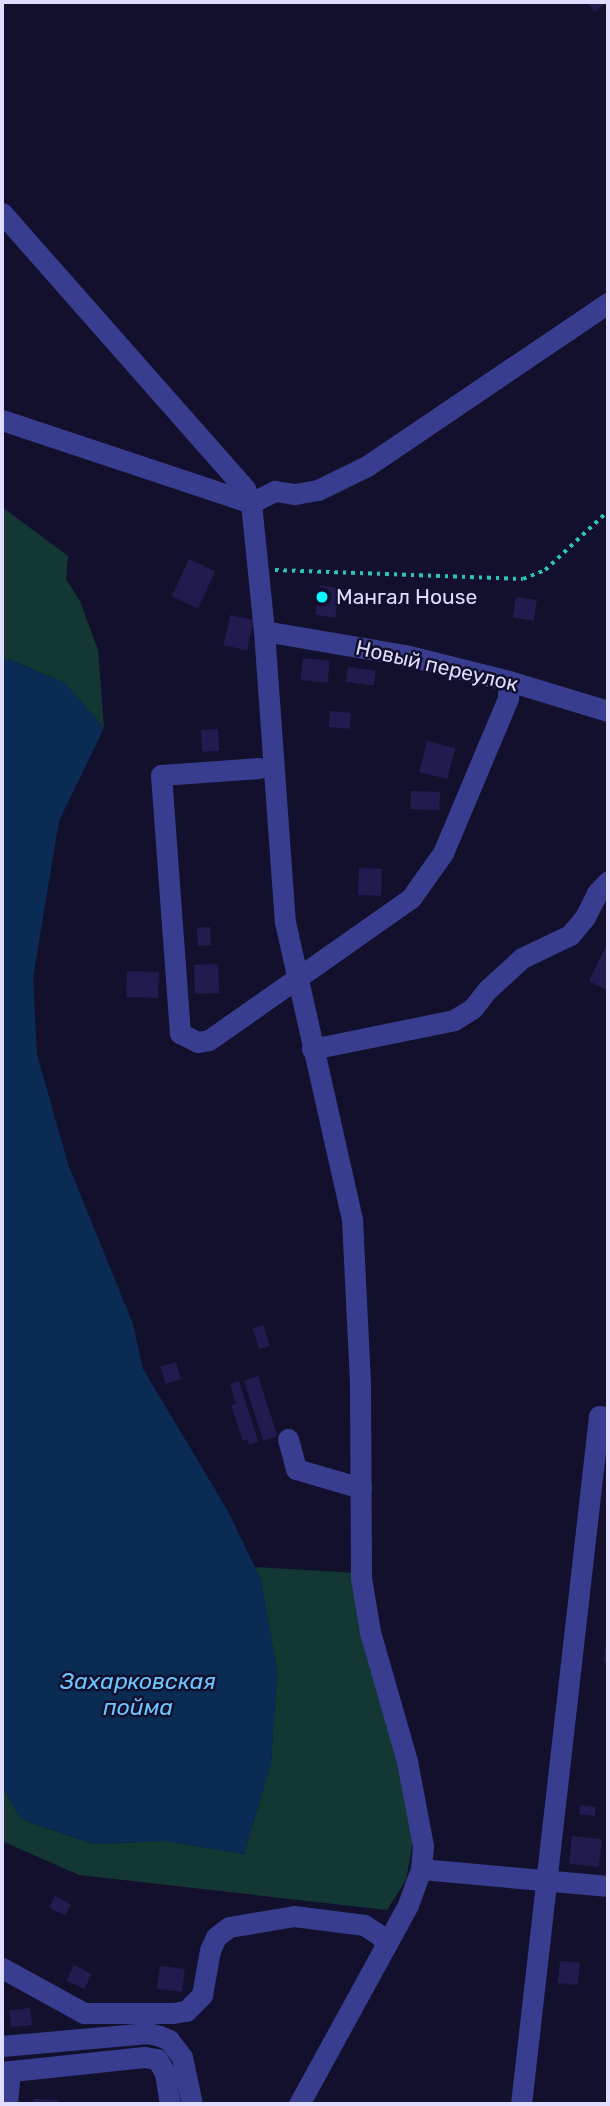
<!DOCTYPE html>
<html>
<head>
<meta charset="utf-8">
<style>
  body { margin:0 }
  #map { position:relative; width:610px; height:2106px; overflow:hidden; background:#13102e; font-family:Rubik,sans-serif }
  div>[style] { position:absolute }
  .green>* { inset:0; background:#133834 }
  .water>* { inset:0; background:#0a2b53 }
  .building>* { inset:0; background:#221b4f; transform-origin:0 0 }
  .path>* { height:3.5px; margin-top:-1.75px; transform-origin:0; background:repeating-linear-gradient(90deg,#2bc5b0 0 3.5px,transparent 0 8.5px) }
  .minor>* { height:21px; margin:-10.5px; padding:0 10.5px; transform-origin:10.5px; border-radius:10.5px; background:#393d8f }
  .dots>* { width:19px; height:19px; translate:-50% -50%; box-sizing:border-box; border:4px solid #13102e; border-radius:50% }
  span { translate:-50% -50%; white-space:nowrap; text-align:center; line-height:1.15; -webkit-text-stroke:5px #13102e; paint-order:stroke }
  .poi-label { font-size:21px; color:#deddff }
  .left { translate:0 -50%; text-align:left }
  .street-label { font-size:21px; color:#deddff }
  .water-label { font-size:23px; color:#6bc6ff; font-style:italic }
  .frame { position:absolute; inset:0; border:4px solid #deddff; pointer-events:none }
</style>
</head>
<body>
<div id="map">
  <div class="green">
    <div style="clip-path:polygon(2px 507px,68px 556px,66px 579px,80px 601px,98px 650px,104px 728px,65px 683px,9px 659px,2px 663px)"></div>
    <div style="clip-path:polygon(255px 1567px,355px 1573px,404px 1772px,413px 1841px,406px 1880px,387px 1910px,79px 1875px,2px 1841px,2px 1787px,21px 1819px,93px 1844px,164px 1841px,244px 1854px,271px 1763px,277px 1671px,261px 1580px)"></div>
  </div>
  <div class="water">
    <div style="clip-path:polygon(9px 659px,65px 683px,104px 728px,59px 821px,33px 978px,37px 1054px,68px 1164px,133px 1324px,143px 1369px,229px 1513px,261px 1580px,277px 1671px,271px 1763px,244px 1854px,164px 1841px,93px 1844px,21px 1819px,2px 1787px,2px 663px)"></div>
  </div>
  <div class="building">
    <div style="clip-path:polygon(588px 2px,608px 2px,594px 12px)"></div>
    <div style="left:189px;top:559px;width:29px;height:41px;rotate:25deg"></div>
    <div style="left:320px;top:585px;width:20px;height:30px;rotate:9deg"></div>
    <div style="left:516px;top:597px;width:21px;height:21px;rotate:8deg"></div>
    <div style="left:230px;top:615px;width:24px;height:31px;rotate:12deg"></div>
    <div style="left:303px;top:658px;width:27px;height:22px;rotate:6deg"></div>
    <div style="left:348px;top:667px;width:28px;height:15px;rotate:8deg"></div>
    <div style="left:330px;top:711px;width:21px;height:16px;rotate:5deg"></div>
    <div style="left:218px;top:729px;width:22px;height:17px;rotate:87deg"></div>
    <div style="left:427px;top:741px;width:29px;height:32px;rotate:14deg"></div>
    <div style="left:411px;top:791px;width:29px;height:18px;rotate:2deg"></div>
    <div style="left:359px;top:868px;width:23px;height:27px;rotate:2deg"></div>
    <div style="left:210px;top:927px;width:18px;height:13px;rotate:87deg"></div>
    <div style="clip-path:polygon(605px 948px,608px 950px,608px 991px,589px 981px)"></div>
    <div style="left:218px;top:964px;width:29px;height:24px;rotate:88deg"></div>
    <div style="left:127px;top:971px;width:32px;height:26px;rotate:2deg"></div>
    <div style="left:263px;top:1325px;width:22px;height:11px;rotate:72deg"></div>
    <div style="left:176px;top:1362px;width:18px;height:16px;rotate:74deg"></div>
    <div style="left:258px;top:1376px;width:63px;height:15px;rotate:72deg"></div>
    <div style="clip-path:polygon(239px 1381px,258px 1441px,249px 1445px,247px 1439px,243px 1441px,231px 1405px,236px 1404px,230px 1384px)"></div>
    <div style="clip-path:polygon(606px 1638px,608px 1638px,608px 1663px,604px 1662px)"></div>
    <div style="left:580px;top:1805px;width:16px;height:9px;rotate:7deg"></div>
    <div style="left:572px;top:1836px;width:30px;height:28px;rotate:6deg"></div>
    <div style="left:55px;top:1896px;width:18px;height:13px;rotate:27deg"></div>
    <div style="left:560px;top:1961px;width:20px;height:22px;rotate:6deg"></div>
    <div style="left:74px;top:1965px;width:20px;height:17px;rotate:27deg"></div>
    <div style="left:160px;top:1966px;width:25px;height:23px;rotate:7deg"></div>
    <div style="left:30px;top:2008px;width:17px;height:21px;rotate:83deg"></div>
    <div style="clip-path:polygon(33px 2099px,58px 2100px,58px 2104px,33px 2104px)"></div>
  </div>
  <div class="path">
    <div style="left:275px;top:570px;width:248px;rotate:2.1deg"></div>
    <div style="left:523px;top:579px;width:24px;rotate:-22deg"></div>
    <div style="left:545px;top:570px;width:86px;rotate:-43.1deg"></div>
  </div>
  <div class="minor">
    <div style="left:2px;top:213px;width:368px;rotate:48.6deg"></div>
    <div style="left:245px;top:489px;width:15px;rotate:67deg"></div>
    <div style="left:251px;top:503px;width:129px;rotate:84.2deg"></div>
    <div style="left:264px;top:631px;width:292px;rotate:85.9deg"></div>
    <div style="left:285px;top:922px;width:304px;rotate:77.3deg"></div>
    <div style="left:352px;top:1219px;width:163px;rotate:87.2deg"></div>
    <div style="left:360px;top:1382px;width:196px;rotate:89.7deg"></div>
    <div style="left:361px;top:1578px;width:55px;rotate:80.5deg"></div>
    <div style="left:370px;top:1632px;width:134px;rotate:74deg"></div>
    <div style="left:407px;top:1761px;width:86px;rotate:79.3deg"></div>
    <div style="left:423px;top:1846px;width:23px;rotate:95deg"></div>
    <div style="left:421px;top:1869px;width:38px;rotate:110deg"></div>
    <div style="left:408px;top:1905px;width:227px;rotate:118.7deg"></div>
    <div style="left:2px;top:420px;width:262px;rotate:18.4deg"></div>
    <div style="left:251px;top:503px;width:27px;rotate:-27deg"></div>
    <div style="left:275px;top:491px;width:20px;rotate:9deg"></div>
    <div style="left:295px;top:494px;width:23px;rotate:-10deg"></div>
    <div style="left:318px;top:490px;width:55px;rotate:-26.1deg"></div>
    <div style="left:367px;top:466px;width:291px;rotate:-34.1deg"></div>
    <div style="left:264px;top:631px;width:143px;rotate:9.7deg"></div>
    <div style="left:405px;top:655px;width:107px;rotate:14deg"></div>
    <div style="left:509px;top:681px;width:103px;rotate:16.9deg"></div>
    <div style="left:259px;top:768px;width:98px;rotate:175.9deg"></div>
    <div style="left:161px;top:775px;width:259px;rotate:85.8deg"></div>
    <div style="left:180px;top:1033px;width:20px;rotate:27deg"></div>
    <div style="left:198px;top:1042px;width:11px;rotate:-10deg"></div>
    <div style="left:209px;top:1040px;width:247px;rotate:-35.1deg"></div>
    <div style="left:411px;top:898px;width:55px;rotate:-54.6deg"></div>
    <div style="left:443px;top:853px;width:168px;rotate:-67.2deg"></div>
    <div style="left:508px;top:698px;width:17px;rotate:-87deg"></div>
    <div style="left:312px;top:1049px;width:145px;rotate:-11.5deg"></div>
    <div style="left:454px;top:1020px;width:22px;rotate:-32deg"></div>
    <div style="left:473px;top:1008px;width:23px;rotate:-52deg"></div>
    <div style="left:487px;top:990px;width:47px;rotate:-42.4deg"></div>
    <div style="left:522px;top:958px;width:53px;rotate:-25.6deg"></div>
    <div style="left:570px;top:935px;width:23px;rotate:-50deg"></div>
    <div style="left:585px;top:917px;width:27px;rotate:-63deg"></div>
    <div style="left:597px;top:893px;width:16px;rotate:-47deg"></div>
    <div style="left:288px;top:1439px;width:31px;rotate:75deg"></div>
    <div style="left:296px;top:1469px;width:68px;rotate:16.3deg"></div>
    <div style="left:421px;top:1869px;width:188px;rotate:5.2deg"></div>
    <div style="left:2px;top:1968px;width:94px;rotate:28.8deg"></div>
    <div style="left:84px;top:2013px;width:89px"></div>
    <div style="left:173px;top:2013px;width:13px;rotate:-9deg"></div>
    <div style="left:186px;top:2011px;width:23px;rotate:-45deg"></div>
    <div style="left:202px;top:1995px;width:46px;rotate:-79.9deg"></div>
    <div style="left:210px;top:1950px;width:14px;rotate:-65deg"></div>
    <div style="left:216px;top:1937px;width:16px;rotate:-38deg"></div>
    <div style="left:229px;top:1927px;width:66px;rotate:-9.6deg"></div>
    <div style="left:294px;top:1916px;width:71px;rotate:7.3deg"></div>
    <div style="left:364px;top:1925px;width:20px;rotate:33deg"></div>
    <div style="left:381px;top:1936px;width:11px;rotate:63deg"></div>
    <div style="left:2px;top:2046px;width:147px;rotate:-5.1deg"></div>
    <div style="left:148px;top:2033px;width:12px;rotate:14deg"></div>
    <div style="left:160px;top:2036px;width:10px;rotate:24deg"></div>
    <div style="left:169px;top:2040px;width:21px;rotate:53deg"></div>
    <div style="left:182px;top:2057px;width:48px;rotate:78deg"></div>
    <div style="left:2px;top:2072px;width:143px;rotate:-6deg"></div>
    <div style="left:144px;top:2057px;width:13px;rotate:9deg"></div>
    <div style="left:157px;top:2059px;width:16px;rotate:60deg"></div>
    <div style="left:165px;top:2073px;width:31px;rotate:81deg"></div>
    <div style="left:7px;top:2104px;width:33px;rotate:-85deg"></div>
    <div style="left:521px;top:2104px;width:692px;rotate:-83.53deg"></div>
    <div style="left:599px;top:1416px;width:9px;rotate:6deg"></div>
  </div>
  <div class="dots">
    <div style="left:322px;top:597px;background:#09faff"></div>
  </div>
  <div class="poi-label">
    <span class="left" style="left:336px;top:597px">Мангал House</span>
  </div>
  <div class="street-label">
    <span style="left:437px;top:666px;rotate:13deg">Новый переулок</span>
  </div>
  <div class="water-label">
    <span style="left:138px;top:1694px">Захарковская<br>пойма</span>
  </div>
  <div class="frame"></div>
</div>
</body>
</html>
